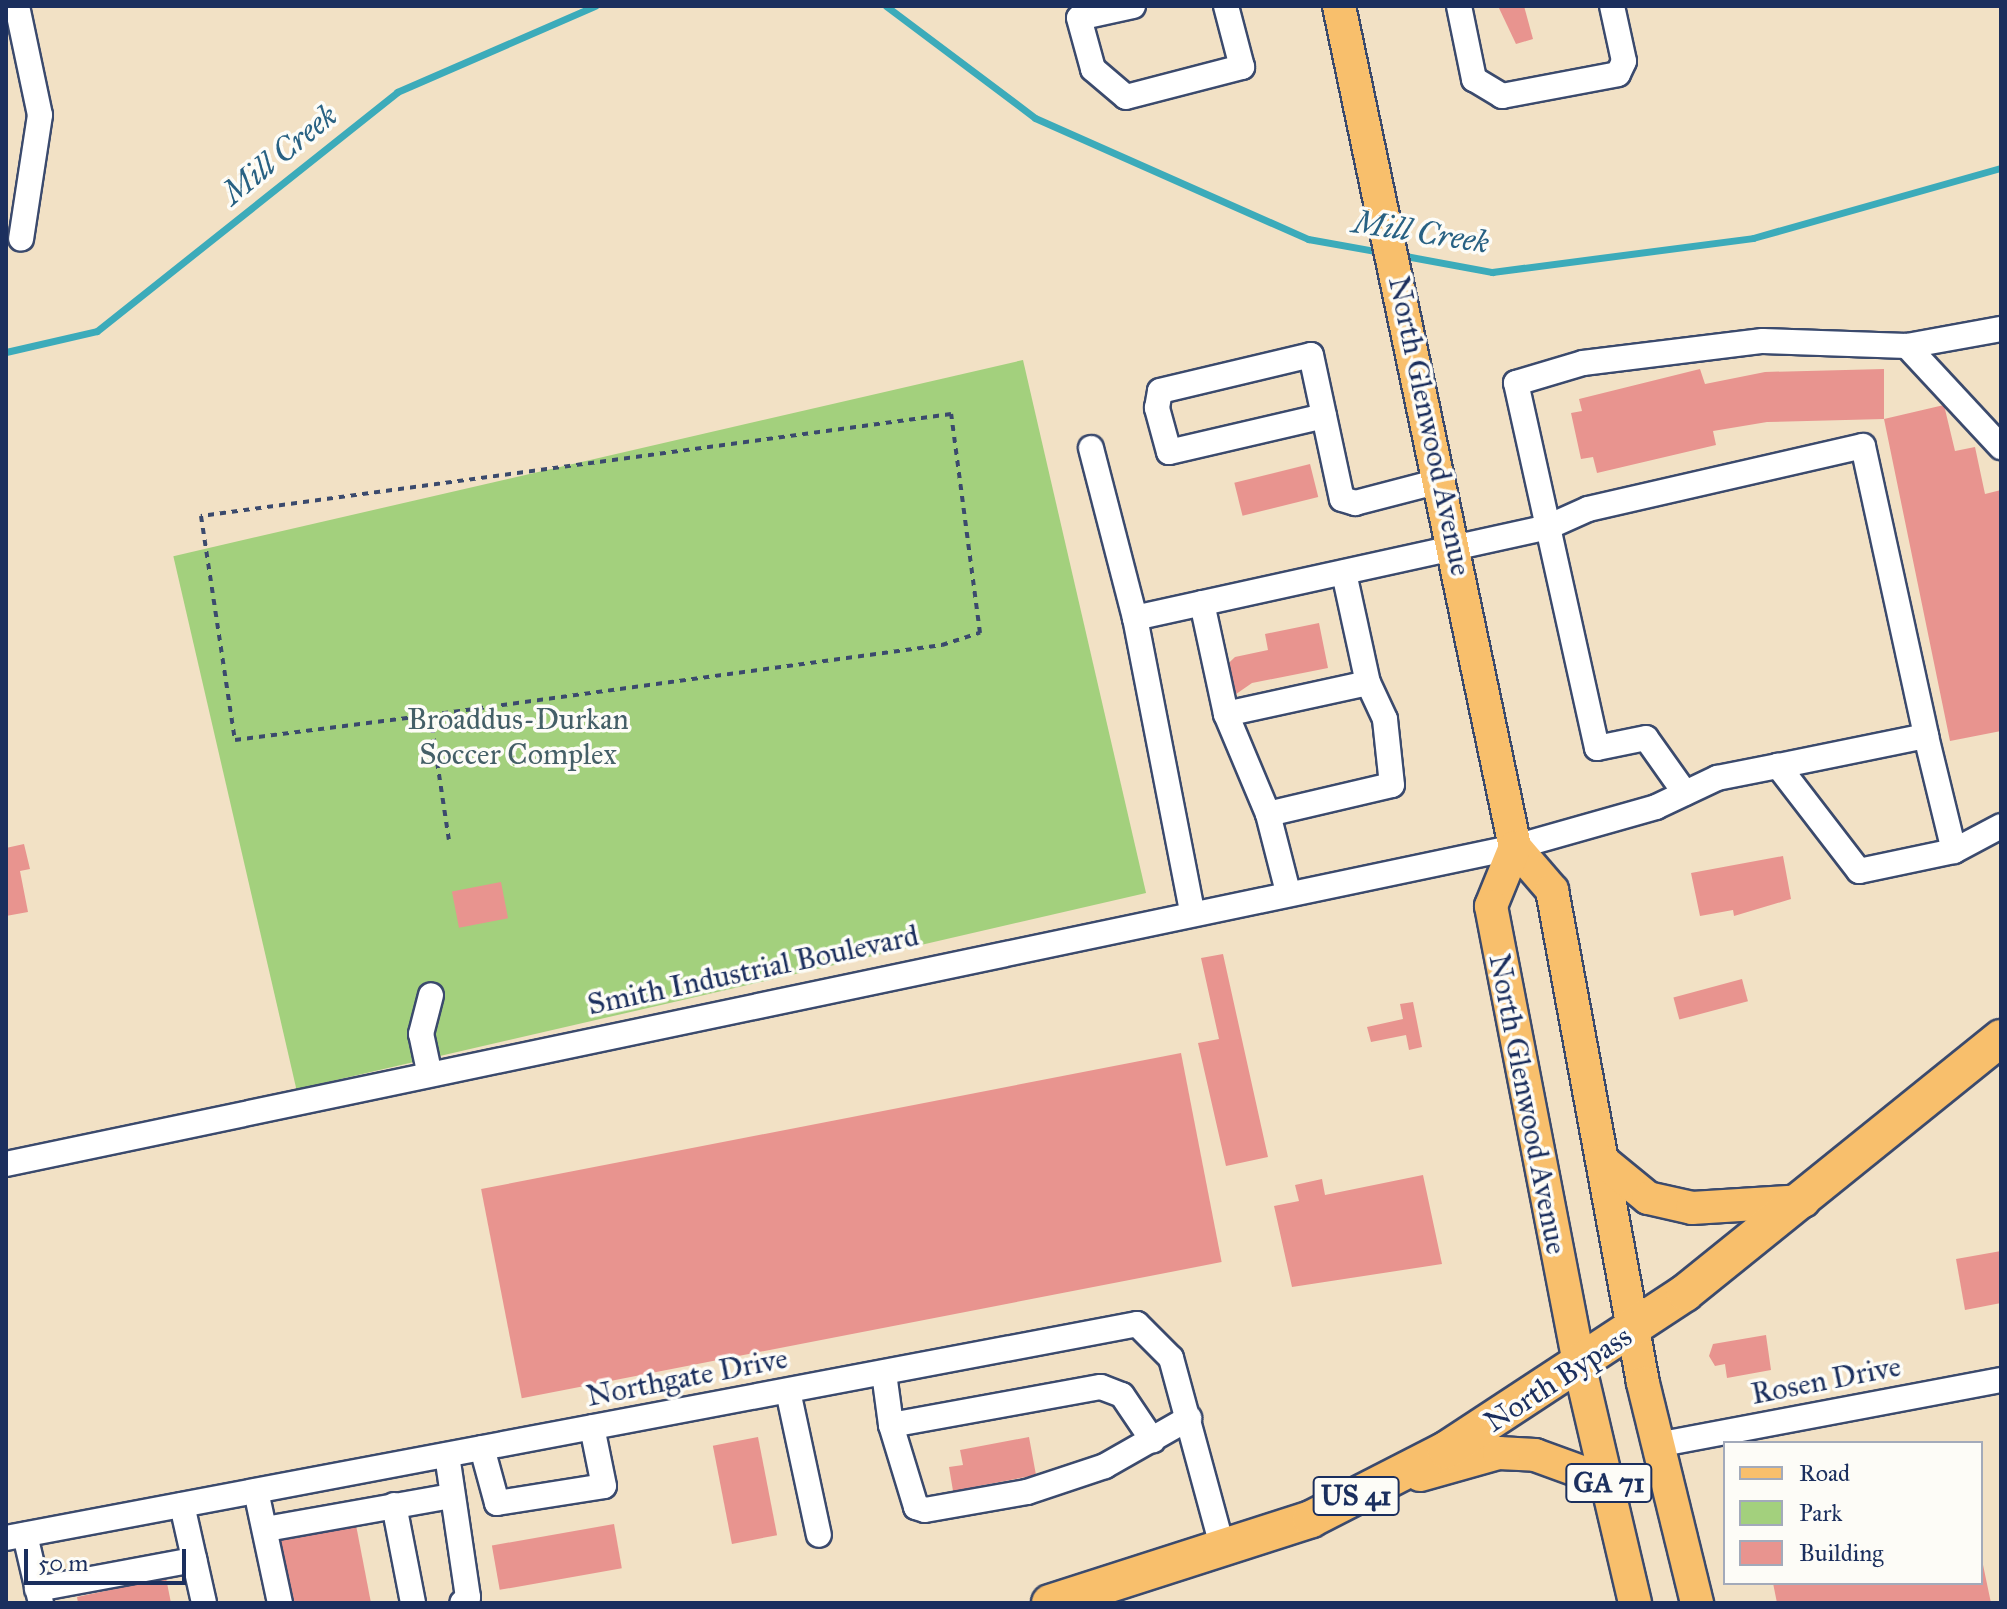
<!DOCTYPE html>
<html>
<head>
<meta charset="utf-8">
<style>
  body { margin:0 }
  #map { position:relative; width:2007px; height:1609px; overflow:hidden; background:#f2e1c5; font-family:"IM FELL Great Primer",serif }
  div>[style] { position:absolute }
  .green>* { inset:0; background:#a3d07d; transform-origin:0 0 }
  .stream>* { height:7px; margin:-3.5px; padding:0 3.5px; transform-origin:3.5px; border-radius:3.5px; background:#3cabba }
  .building>* { inset:0; background:#e8948f; transform-origin:0 0 }
  .path>* { height:4px; margin-top:-2px; transform-origin:0; background:repeating-linear-gradient(90deg,#3b4a6d 0 6px,transparent 0 12px) }
  .roads { filter:drop-shadow(2px 0 #3b4a6d) drop-shadow(-2px 0 #3b4a6d) drop-shadow(0 2px #3b4a6d) drop-shadow(0 -2px #3b4a6d) }
  .minor>* { height:24px; margin:-12px; padding:0 12px; transform-origin:12px; border-radius:12px; background:#fff }
  .major>* { height:32px; margin:-16px; padding:0 16px; transform-origin:16px; border-radius:16px; background:#f8bf6c }
  .highway>* { height:36px; margin:-18px; padding:0 18px; transform-origin:18px; border-radius:18px; background:#f8bf6c }
  span { translate:-50% -50%; white-space:nowrap; text-align:center; line-height:1.15; -webkit-text-stroke:7px #fdfcf7; paint-order:stroke }
  .shield-label span { padding:2px 6px; background:#fdfcf7; border:2px solid; border-radius:6px; -webkit-text-stroke-width:0 }
  .shield-label { font-size:28px; color:#1b2f5e; font-weight:700 }
  .street-label { font-size:30px; color:#1b2f5e }
  .park-label { font-size:30px; color:#445f67 }
  .water-label { font-size:32px; color:#286183; font-style:italic }
  .frame { position:absolute; inset:0; border:8px solid #1b2f5e; pointer-events:none }
  .legend { position:absolute; left:1723px; top:1441px; width:260px; height:144px; box-sizing:border-box; background:#fdfcf7; border:2px solid #a3aaba; margin:0; padding:10px 14px; list-style:none; font-size:24px; color:#1b2f5e }
  .legend li { display:flex; align-items:center; gap:16px; height:40px }
  .legend b { width:40px; border:2px solid #a3aaba }
  .scale { position:absolute; left:24px; top:1549px; width:162px; height:36px; box-sizing:border-box; border:4px solid #1b2f5e; border-top:0; padding-left:10px; font-size:24px; line-height:28px; white-space:nowrap; color:#1b2f5e; -webkit-text-stroke:6px #fdfcf7; paint-order:stroke }
</style>
</head>
<body>
<div id="map">
  <div class="green">
    <div style="left:1023px;top:360px;width:547px;height:872px;rotate:77deg"></div>
  </div>
  <div class="stream">
    <div style="left:886px;top:6px;width:186px;rotate:36.9deg"></div>
    <div style="left:1035px;top:118px;width:299px;rotate:23.9deg"></div>
    <div style="left:1308px;top:239px;width:73px;rotate:10.2deg"></div>
    <div style="left:1400px;top:255px;width:94px;rotate:10.5deg"></div>
    <div style="left:1492px;top:272px;width:263px;rotate:-7.4deg"></div>
    <div style="left:1753px;top:238px;width:258px;rotate:-15.8deg"></div>
    <div style="left:6px;top:352px;width:93px;rotate:-13deg"></div>
    <div style="left:97px;top:331px;width:384px;rotate:-38.5deg"></div>
    <div style="left:397px;top:92px;width:216px;rotate:-23.5deg"></div>
  </div>
  <div class="building">
    <div style="clip-path:polygon(1498px 6px,1524px 6px,1533px 39px,1516px 44px)"></div>
    <div style="clip-path:polygon(1700px 369px,1705px 384px,1765px 372px,1884px 369px,1884px 419px,1767px 422px,1713px 431px,1716px 445px,1597px 473px,1593px 457px,1581px 459px,1571px 413px,1582px 411px,1579px 399px)"></div>
    <div style="clip-path:polygon(1944px 405px,1955px 451px,1975px 447px,1985px 494px,2001px 490px,2001px 731px,1950px 741px,1884px 419px)"></div>
    <div style="left:1310px;top:464px;width:34px;height:78px;rotate:76deg"></div>
    <div style="clip-path:polygon(1319px 623px,1328px 668px,1252px 683px,1213px 710px,1208px 683px,1235px 657px,1268px 650px,1265px 634px)"></div>
    <div style="clip-path:polygon(24px 844px,30px 869px,20px 871px,28px 912px,6px 916px,6px 848px)"></div>
    <div style="clip-path:polygon(1783px 856px,1791px 899px,1734px 916px,1733px 910px,1700px 916px,1691px 873px)"></div>
    <div style="left:501px;top:882px;width:37px;height:50px;rotate:79deg"></div>
    <div style="clip-path:polygon(1223px 954px,1268px 1157px,1226px 1166px,1198px 1043px,1219px 1039px,1201px 958px)"></div>
    <div style="left:1742px;top:979px;width:23px;height:71px;rotate:75deg"></div>
    <div style="clip-path:polygon(1413px 1002px,1422px 1047px,1409px 1050px,1406px 1035px,1371px 1042px,1367px 1027px,1403px 1019px,1400px 1004px)"></div>
    <div style="left:1181px;top:1053px;width:213px;height:713px;rotate:79deg"></div>
    <div style="clip-path:polygon(1423px 1175px,1442px 1264px,1292px 1287px,1274px 1206px,1299px 1201px,1295px 1185px,1322px 1179px,1325px 1195px)"></div>
    <div style="clip-path:polygon(2001px 1251px,2001px 1303px,1965px 1310px,1956px 1259px)"></div>
    <div style="clip-path:polygon(1766px 1335px,1771px 1370px,1727px 1378px,1725px 1364px,1715px 1366px,1709px 1356px,1713px 1344px)"></div>
    <div style="left:758px;top:1437px;width:100px;height:46px;rotate:79deg"></div>
    <div style="clip-path:polygon(1029px 1437px,1036px 1475px,953px 1491px,949px 1467px,963px 1465px,960px 1450px)"></div>
    <div style="left:614px;top:1524px;width:45px;height:124px;rotate:80deg"></div>
    <div style="clip-path:polygon(356px 1525px,371px 1603px,282px 1603px,270px 1541px)"></div>
    <div style="clip-path:polygon(1982px 1560px,1991px 1603px,1777px 1603px,1773px 1583px,1981px 1583px)"></div>
    <div style="clip-path:polygon(166px 1578px,171px 1603px,78px 1603px,77px 1597px)"></div>
  </div>
  <div class="path">
    <div style="left:430px;top:715px;width:517px;rotate:-7.79deg"></div>
    <div style="left:942px;top:645px;width:40px;rotate:-18deg"></div>
    <div style="left:980px;top:633px;width:221px;rotate:-97.5deg"></div>
    <div style="left:951px;top:414px;width:757px;rotate:172.26deg"></div>
    <div style="left:201px;top:516px;width:227px;rotate:81.4deg"></div>
    <div style="left:235px;top:740px;width:197px;rotate:-7.3deg"></div>
    <div style="left:430px;top:715px;width:126px;rotate:81.4deg"></div>
  </div>
  <div class="roads">
    <div class="minor">
      <div style="left:17px;top:6px;width:111px;rotate:78.1deg"></div>
      <div style="left:40px;top:115px;width:125px;rotate:98.7deg"></div>
      <div style="left:1133px;top:6px;width:55px;rotate:167.5deg"></div>
      <div style="left:1079px;top:18px;width:53px;rotate:74.6deg"></div>
      <div style="left:1093px;top:69px;width:43px;rotate:40.3deg"></div>
      <div style="left:1126px;top:97px;width:120px;rotate:-14.5deg"></div>
      <div style="left:1242px;top:67px;width:63px;rotate:-104.7deg"></div>
      <div style="left:1459px;top:6px;width:75px;rotate:78.4deg"></div>
      <div style="left:1474px;top:79px;width:33px;rotate:31deg"></div>
      <div style="left:1502px;top:96px;width:118px;rotate:-10.7deg"></div>
      <div style="left:1618px;top:74px;width:14px;rotate:-65deg"></div>
      <div style="left:1624px;top:61px;width:56px;rotate:-102.3deg"></div>
      <div style="left:1907px;top:346px;width:138px;rotate:47.1deg"></div>
      <div style="left:1324px;top:416px;width:159px;rotate:166.9deg"></div>
      <div style="left:1169px;top:452px;width:46px;rotate:-105.3deg"></div>
      <div style="left:1157px;top:408px;width:17px;rotate:-80deg"></div>
      <div style="left:1160px;top:391px;width:155px;rotate:-13.4deg"></div>
      <div style="left:1311px;top:355px;width:147px;rotate:77.9deg"></div>
      <div style="left:1342px;top:499px;width:14px;rotate:17deg"></div>
      <div style="left:1355px;top:503px;width:91px;rotate:-14.6deg"></div>
      <div style="left:1091px;top:448px;width:176px;rotate:75.5deg"></div>
      <div style="left:1202px;top:603px;width:114px;rotate:77.8deg"></div>
      <div style="left:1226px;top:714px;width:108px;rotate:67.2deg"></div>
      <div style="left:1268px;top:814px;width:81px;rotate:75.6deg"></div>
      <div style="left:1226px;top:714px;width:145px;rotate:-12.3deg"></div>
      <div style="left:1368px;top:683px;width:113px;rotate:-102.3deg"></div>
      <div style="left:1685px;top:793px;width:67px;rotate:-125.3deg"></div>
      <div style="left:1646px;top:738px;width:50px;rotate:168.5deg"></div>
      <div style="left:1597px;top:748px;width:374px;rotate:-102.5deg"></div>
      <div style="left:1516px;top:383px;width:70px;rotate:-16.6deg"></div>
      <div style="left:1583px;top:363px;width:181px;rotate:-7deg"></div>
      <div style="left:1763px;top:341px;width:144px;rotate:2deg"></div>
      <div style="left:1907px;top:346px;width:96px;rotate:-10.3deg"></div>
      <div style="left:1268px;top:814px;width:127px;rotate:-13.2deg"></div>
      <div style="left:1392px;top:785px;width:66px;rotate:-96.1deg"></div>
      <div style="left:1385px;top:719px;width:40px;rotate:-115deg"></div>
      <div style="left:1954px;top:851px;width:53px;rotate:-28deg"></div>
      <div style="left:1192px;top:911px;width:298px;rotate:-101deg"></div>
      <div style="left:1135px;top:618px;width:423px;rotate:-12.4deg"></div>
      <div style="left:1548px;top:527px;width:44px;rotate:-24.2deg"></div>
      <div style="left:1588px;top:509px;width:282px;rotate:-12.9deg"></div>
      <div style="left:1863px;top:446px;width:297px;rotate:77.7deg"></div>
      <div style="left:429px;top:1071px;width:38px;rotate:-102deg"></div>
      <div style="left:421px;top:1034px;width:40px;rotate:-75.6deg"></div>
      <div style="left:6px;top:1164px;width:1542px;rotate:-11.86deg"></div>
      <div style="left:1515px;top:847px;width:147px;rotate:-15.8deg"></div>
      <div style="left:1656px;top:807px;width:68px;rotate:-25.4deg"></div>
      <div style="left:1717px;top:778px;width:62px;rotate:-11.1deg"></div>
      <div style="left:1778px;top:766px;width:151px;rotate:-11.5deg"></div>
      <div style="left:1926px;top:736px;width:118px;rotate:76.3deg"></div>
      <div style="left:1954px;top:851px;width:97px;rotate:168.1deg"></div>
      <div style="left:1859px;top:871px;width:133px;rotate:-127.6deg"></div>
      <div style="left:884px;top:1373px;width:52px;rotate:82.3deg"></div>
      <div style="left:891px;top:1425px;width:86px;rotate:73deg"></div>
      <div style="left:916px;top:1507px;width:9px;rotate:18deg"></div>
      <div style="left:925px;top:1510px;width:104px;rotate:-10deg"></div>
      <div style="left:1027px;top:1492px;width:82px;rotate:-18.4deg"></div>
      <div style="left:1105px;top:1466px;width:97px;rotate:-29.7deg"></div>
      <div style="left:788px;top:1391px;width:147px;rotate:77.9deg"></div>
      <div style="left:891px;top:1425px;width:213px;rotate:-10.3deg"></div>
      <div style="left:1101px;top:1387px;width:22px;rotate:21deg"></div>
      <div style="left:1122px;top:1395px;width:55px;rotate:56deg"></div>
      <div style="left:1662px;top:1444px;width:345px;rotate:-10.7deg"></div>
      <div style="left:482px;top:1448px;width:57px;rotate:74.7deg"></div>
      <div style="left:497px;top:1503px;width:108px;rotate:-9deg"></div>
      <div style="left:604px;top:1486px;width:60px;rotate:-101.5deg"></div>
      <div style="left:447px;top:1455px;width:144px;rotate:81.6deg"></div>
      <div style="left:468px;top:1597px;width:8px;rotate:135deg"></div>
      <div style="left:256px;top:1491px;width:115px;rotate:77.9deg"></div>
      <div style="left:182px;top:1505px;width:100px;rotate:77.3deg"></div>
      <div style="left:394px;top:1505px;width:100px;rotate:79deg"></div>
      <div style="left:266px;top:1529px;width:189px;rotate:-10.1deg"></div>
      <div style="left:25px;top:1535px;width:70px;rotate:76.8deg"></div>
      <div style="left:6px;top:1538px;width:1151px;rotate:-10.71deg"></div>
      <div style="left:1137px;top:1324px;width:48px;rotate:45deg"></div>
      <div style="left:1171px;top:1358px;width:198px;rotate:74.8deg"></div>
      <div style="left:37px;top:1589px;width:160px;rotate:-10.5deg"></div>
    </div>
    <div class="major">
      <div style="left:1339px;top:6px;width:859px;rotate:78.18deg"></div>
      <div style="left:1515px;top:847px;width:57px;rotate:49.3deg"></div>
      <div style="left:1552px;top:890px;width:501px;rotate:79.54deg"></div>
      <div style="left:1643px;top:1383px;width:227px;rotate:76.2deg"></div>
      <div style="left:1515px;top:847px;width:64px;rotate:112.1deg"></div>
      <div style="left:1491px;top:906px;width:466px;rotate:79.1deg"></div>
      <div style="left:1579px;top:1364px;width:245px;rotate:76.8deg"></div>
      <div style="left:1603px;top:1161px;width:58px;rotate:39.4deg"></div>
      <div style="left:1648px;top:1198px;width:45px;rotate:12.8deg"></div>
      <div style="left:1692px;top:1208px;width:112px;rotate:-3.6deg"></div>
      <div style="left:1420px;top:1475px;width:82px;rotate:-15.6deg"></div>
      <div style="left:1499px;top:1453px;width:36px;rotate:3deg"></div>
      <div style="left:1535px;top:1455px;width:79px;rotate:20deg"></div>
    </div>
    <div class="highway">
      <div style="left:1050px;top:1603px;width:274px;rotate:-17.8deg"></div>
      <div style="left:1311px;top:1519px;width:152px;rotate:-27.1deg"></div>
      <div style="left:1446px;top:1450px;width:286px;rotate:-33.3deg"></div>
      <div style="left:1685px;top:1293px;width:406px;rotate:-38.9deg"></div>
    </div>
  </div>
  <div class="shield-label">
    <span style="left:1609px;top:1483px">GA 71</span>
    <span style="left:1356px;top:1496px">US 41</span>
  </div>
  <div class="street-label">
    <span style="left:1430px;top:426px;rotate:78deg">North Glenwood Avenue</span>
    <span style="left:753px;top:970px;rotate:-12deg">Smith Industrial Boulevard</span>
    <span style="left:1528px;top:1104px;rotate:79deg">North Glenwood Avenue</span>
    <span style="left:687px;top:1377px;rotate:-11deg">Northgate Drive</span>
    <span style="left:1558px;top:1379px;rotate:-33deg">North Bypass</span>
    <span style="left:1826px;top:1380px;rotate:-11deg">Rosen Drive</span>
  </div>
  <div class="park-label">
    <span style="left:518px;top:736px">Broaddus-Durkan<br>Soccer Complex</span>
  </div>
  <div class="water-label">
    <span style="left:280px;top:155px;rotate:-39deg">Mill Creek</span>
    <span style="left:1421px;top:233px;rotate:9deg">Mill Creek</span>
  </div>
  <div class="frame"></div>
  <ul class="legend">
  <li><b style="height:10px;background:#f8bf6c"></b>Road</li>
  <li><b style="height:22px;background:#a3d07d"></b>Park</li>
  <li><b style="height:22px;background:#e8948f"></b>Building</li>
  </ul>
  <div class="scale">50 m</div>
</div>
</body>
</html>
